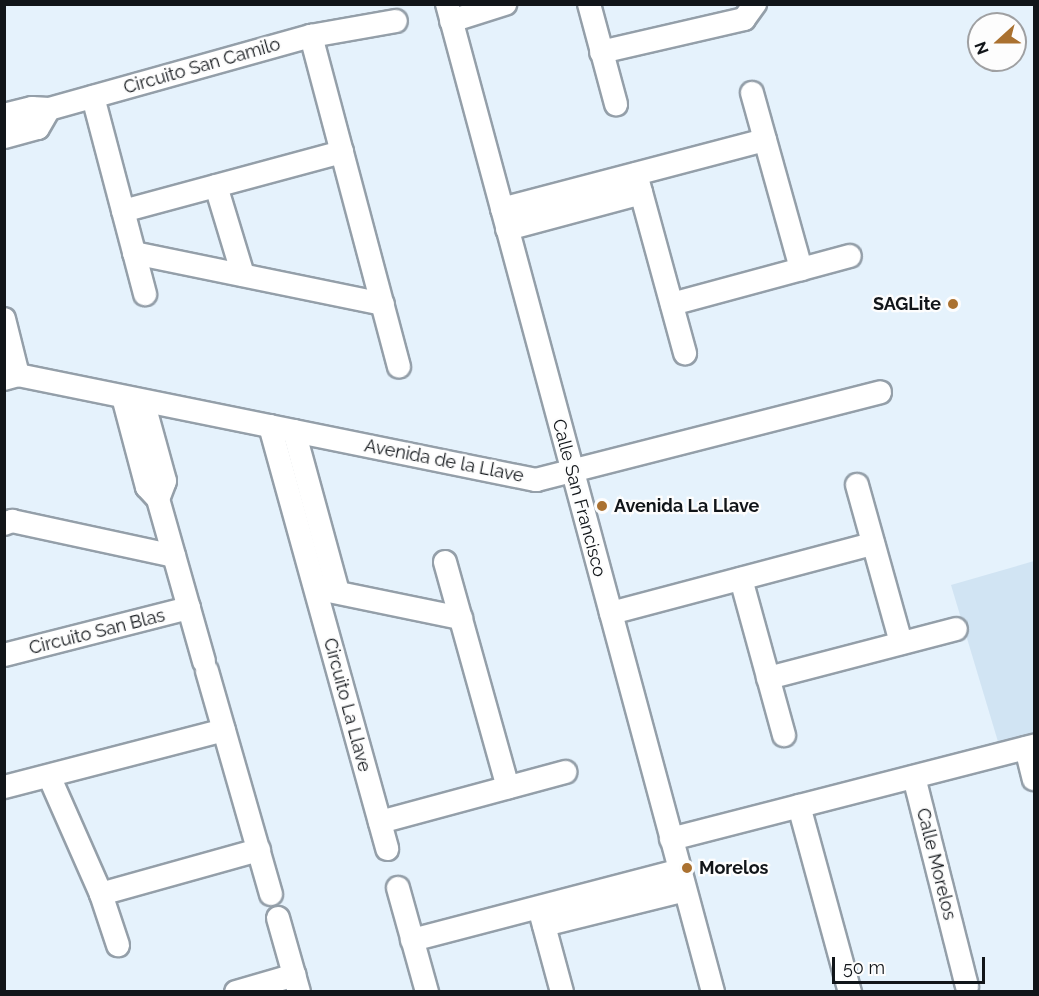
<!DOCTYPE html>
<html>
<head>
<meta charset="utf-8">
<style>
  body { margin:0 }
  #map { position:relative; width:1039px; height:996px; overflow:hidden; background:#e5f2fc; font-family:Raleway,sans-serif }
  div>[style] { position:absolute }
  .built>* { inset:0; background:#d1e4f3 }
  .roads { filter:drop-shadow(2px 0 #949fa9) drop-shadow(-2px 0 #949fa9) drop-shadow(0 2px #949fa9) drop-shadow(0 -2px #949fa9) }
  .minor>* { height:22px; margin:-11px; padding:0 11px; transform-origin:11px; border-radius:11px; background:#fff }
  .dots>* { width:16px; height:16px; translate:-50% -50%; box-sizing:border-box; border:3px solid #fdfdfd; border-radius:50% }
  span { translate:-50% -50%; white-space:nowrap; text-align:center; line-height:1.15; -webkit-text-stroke:4.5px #fdfdfd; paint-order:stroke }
  .street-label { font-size:18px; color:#111519 }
  .poi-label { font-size:18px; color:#111519; font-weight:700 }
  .right { translate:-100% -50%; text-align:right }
  .left { translate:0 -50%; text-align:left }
  .frame { position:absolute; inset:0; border:6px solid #111519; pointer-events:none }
  .north { position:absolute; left:967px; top:12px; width:60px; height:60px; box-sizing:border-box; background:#fdfdfd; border:2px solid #9fa0a2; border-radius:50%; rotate:249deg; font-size:16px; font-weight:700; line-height:24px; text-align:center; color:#111519 }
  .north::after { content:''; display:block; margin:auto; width:21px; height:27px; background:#aa7130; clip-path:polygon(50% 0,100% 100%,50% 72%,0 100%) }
  .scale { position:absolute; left:832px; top:957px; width:153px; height:27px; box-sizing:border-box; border:3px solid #111519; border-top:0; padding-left:8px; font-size:18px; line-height:21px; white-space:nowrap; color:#111519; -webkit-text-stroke:4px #fdfdfd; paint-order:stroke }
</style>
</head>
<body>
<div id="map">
  <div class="built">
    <div style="clip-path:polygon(1034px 561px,1034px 735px,999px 745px,951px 585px)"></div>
  </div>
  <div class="roads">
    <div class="minor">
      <div style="left:447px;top:4px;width:1023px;rotate:74.93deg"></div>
      <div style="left:589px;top:4px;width:104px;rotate:74.9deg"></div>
      <div style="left:451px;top:21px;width:57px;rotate:-17.5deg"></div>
      <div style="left:311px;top:36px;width:342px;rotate:75.1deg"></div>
      <div style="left:601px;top:52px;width:147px;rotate:-13deg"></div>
      <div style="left:744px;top:19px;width:19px;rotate:-54deg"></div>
      <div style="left:752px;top:93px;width:183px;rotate:74.4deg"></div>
      <div style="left:93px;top:97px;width:204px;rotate:75.2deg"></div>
      <div style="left:4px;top:115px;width:29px;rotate:-14deg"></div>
      <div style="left:32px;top:108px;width:17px;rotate:3deg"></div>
      <div style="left:49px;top:109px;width:272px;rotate:-15.6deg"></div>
      <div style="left:311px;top:36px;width:86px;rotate:-10deg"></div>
      <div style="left:4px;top:137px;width:35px;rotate:-15deg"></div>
      <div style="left:38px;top:128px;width:22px;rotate:-60deg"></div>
      <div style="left:636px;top:174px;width:186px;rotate:74.7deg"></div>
      <div style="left:216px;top:186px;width:93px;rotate:73.1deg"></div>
      <div style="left:502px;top:209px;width:272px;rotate:-14.7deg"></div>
      <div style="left:123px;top:211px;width:227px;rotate:-15.1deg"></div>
      <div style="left:507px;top:229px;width:139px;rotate:-15deg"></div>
      <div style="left:134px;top:253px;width:254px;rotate:11.6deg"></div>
      <div style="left:672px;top:304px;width:184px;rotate:-15.1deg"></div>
      <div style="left:4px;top:319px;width:58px;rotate:76deg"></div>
      <div style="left:4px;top:379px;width:15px;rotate:-16deg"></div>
      <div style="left:18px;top:375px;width:529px;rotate:11.46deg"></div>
      <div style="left:536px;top:480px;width:355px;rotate:-14.3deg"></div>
      <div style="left:123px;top:397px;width:93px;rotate:75.1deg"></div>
      <div style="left:147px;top:487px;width:16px;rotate:47deg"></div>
      <div style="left:158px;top:499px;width:169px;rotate:74.2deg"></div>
      <div style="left:143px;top:401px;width:83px;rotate:74.6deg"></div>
      <div style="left:165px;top:481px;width:19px;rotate:111deg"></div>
      <div style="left:270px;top:426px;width:439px;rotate:74.5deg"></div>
      <div style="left:294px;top:431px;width:167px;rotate:74.7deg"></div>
      <div style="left:857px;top:485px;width:164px;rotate:74.4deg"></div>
      <div style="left:4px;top:524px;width:9px;rotate:-21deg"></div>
      <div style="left:12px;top:521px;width:166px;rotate:12.2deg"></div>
      <div style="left:445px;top:562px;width:234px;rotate:74.4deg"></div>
      <div style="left:741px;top:579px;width:162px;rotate:74.6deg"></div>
      <div style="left:324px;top:590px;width:140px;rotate:11.6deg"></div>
      <div style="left:611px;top:613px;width:271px;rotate:-14.8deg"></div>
      <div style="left:4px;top:655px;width:191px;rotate:-14.3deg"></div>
      <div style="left:207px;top:671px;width:232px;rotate:74deg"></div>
      <div style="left:768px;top:678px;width:194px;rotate:-14.6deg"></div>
      <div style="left:1026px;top:748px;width:32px;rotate:76deg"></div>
      <div style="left:49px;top:776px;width:129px;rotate:66.2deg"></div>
      <div style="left:101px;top:894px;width:54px;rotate:71.6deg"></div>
      <div style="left:914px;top:777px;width:216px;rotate:75.8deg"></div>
      <div style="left:4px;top:787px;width:227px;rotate:-14.5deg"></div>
      <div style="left:799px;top:806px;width:193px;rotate:74.7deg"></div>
      <div style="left:380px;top:822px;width:192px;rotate:-15.1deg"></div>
      <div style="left:671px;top:839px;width:375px;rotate:-14.4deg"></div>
      <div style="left:398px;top:888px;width:108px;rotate:74.4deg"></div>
      <div style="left:101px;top:894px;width:164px;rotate:-15.6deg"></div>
      <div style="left:540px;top:911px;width:84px;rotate:74.8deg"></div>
      <div style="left:278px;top:918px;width:77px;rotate:74.2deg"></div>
      <div style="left:544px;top:925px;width:145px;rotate:-13.9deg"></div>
      <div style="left:412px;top:940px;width:277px;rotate:-14.6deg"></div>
      <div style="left:236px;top:992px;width:61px;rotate:-16.1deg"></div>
    </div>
  </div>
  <div class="dots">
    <div style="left:953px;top:304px;background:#aa7130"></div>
    <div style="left:602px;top:506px;background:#aa7130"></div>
    <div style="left:687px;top:868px;background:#aa7130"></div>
  </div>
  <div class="street-label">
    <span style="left:202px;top:66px;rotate:-16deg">Circuito San Camilo</span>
    <span style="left:444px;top:461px;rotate:11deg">Avenida de la Llave</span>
    <span style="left:579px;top:498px;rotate:75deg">Calle San Francisco</span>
    <span style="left:97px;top:632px;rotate:-14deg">Circuito San Blas</span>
    <span style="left:347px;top:705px;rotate:75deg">Circuito La Llave</span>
    <span style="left:936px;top:864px;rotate:76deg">Calle Morelos</span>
  </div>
  <div class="poi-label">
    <span class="right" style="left:941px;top:304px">SAGLite</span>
    <span class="left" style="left:614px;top:506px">Avenida La Llave</span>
    <span class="left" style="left:699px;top:868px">Morelos</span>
  </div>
  <div class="frame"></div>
  <div class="north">N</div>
  <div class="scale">50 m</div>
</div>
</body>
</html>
